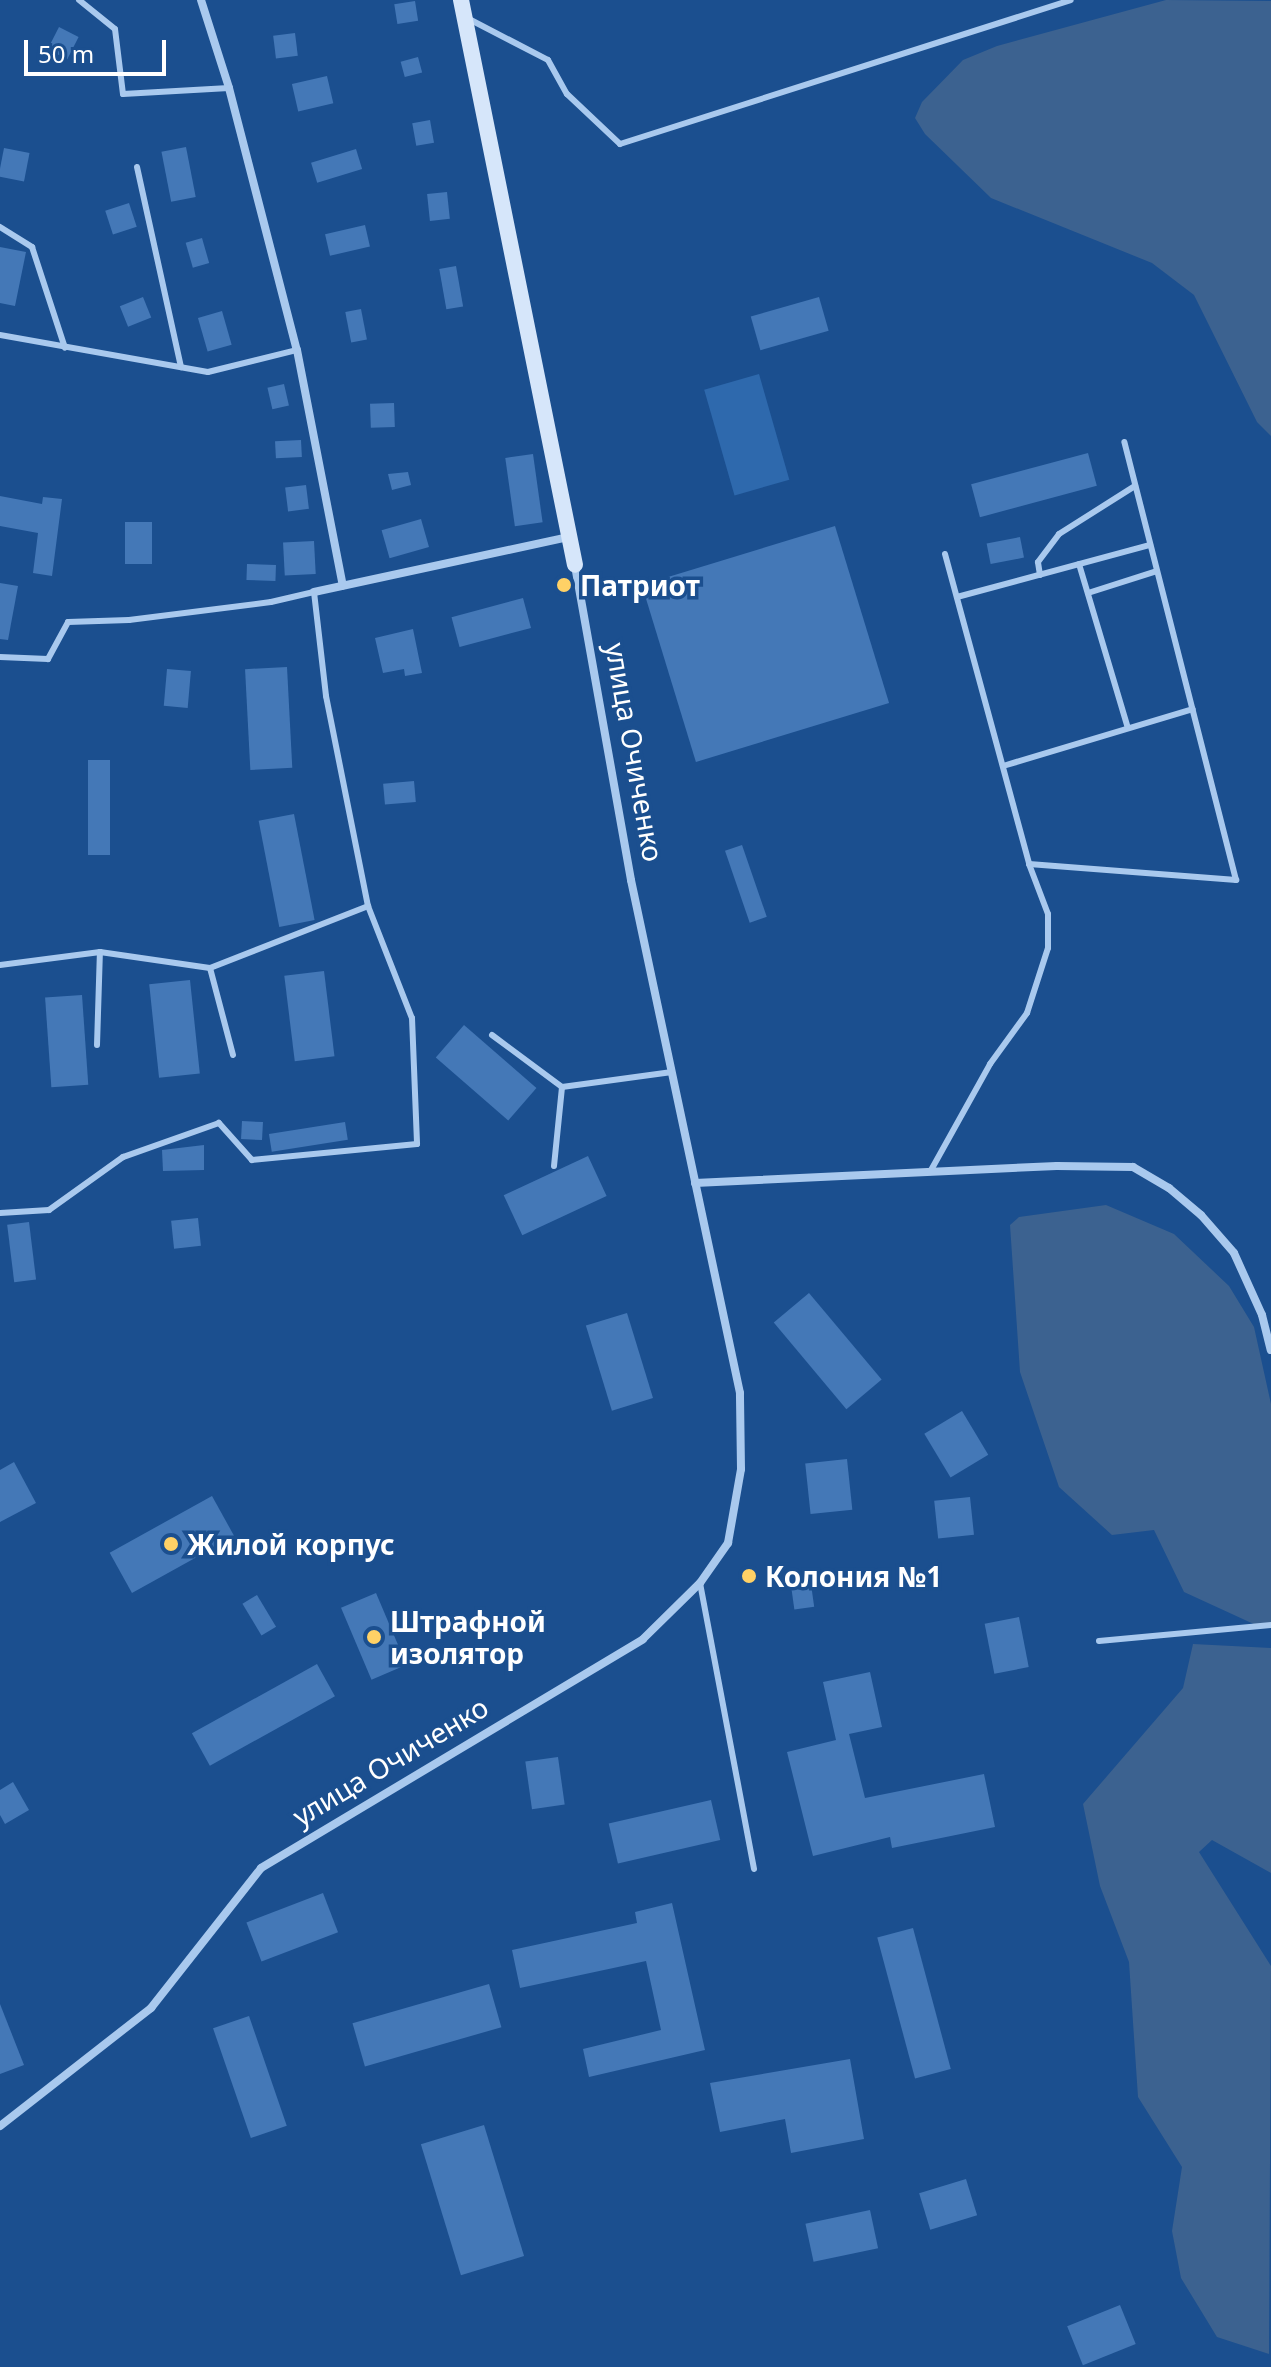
<!DOCTYPE html>
<html>
<head>
<meta charset="utf-8">
<style>
  body { margin:0 }
  #map { position:relative; width:1271px; height:2367px; overflow:hidden; background:#1b4f8f; font-family:"Noto Sans",sans-serif }
  div>[style] { position:absolute }
  .green>* { inset:0; background:#2e69ad; transform-origin:0 0 }
  .water>* { inset:0; background:#3c6290 }
  .building>* { inset:0; background:#4478b7; transform-origin:0 0 }
  .lane>* { height:6px; margin:-3px; padding:0 3px; transform-origin:3px; border-radius:3px; background:#a9c9ee }
  .street>* { height:8px; margin:-4px; padding:0 4px; transform-origin:4px; border-radius:4px; background:#a9c9ee }
  .secondary>* { height:16px; margin:-8px; padding:0 8px; transform-origin:8px; border-radius:8px; background:#d6e6fa }
  .dots>* { width:22px; height:22px; translate:-50% -50%; box-sizing:border-box; border:4px solid #1b4f8f; border-radius:50% }
  span { translate:-50% -50%; white-space:nowrap; text-align:center; line-height:1.15; -webkit-text-stroke:7px #1b4f8f; paint-order:stroke }
  .poi-label { font-size:28px; color:#fff; font-weight:700 }
  .left { translate:0 -50%; text-align:left }
  .street-label { font-size:28px; color:#fff }
  .scale { position:absolute; left:24px; top:40px; width:142px; height:36px; box-sizing:border-box; border:4px solid #fff; border-top:0; padding-left:10px; font-size:24px; line-height:28px; white-space:nowrap; color:#fff; -webkit-text-stroke:6px #1b4f8f; paint-order:stroke }
</style>
</head>
<body>
<div id="map">
  <div class="green">
    <div style="left:759px;top:374px;width:110px;height:57px;rotate:74deg"></div>
  </div>
  <div class="water">
    <div style="clip-path:polygon(1166px 0,1271px 1px,1271px 436px,1257px 422px,1194px 295px,1152px 263px,991px 198px,925px 134px,915px 118px,922px 102px,963px 60px,997px 46px)"></div>
    <div style="clip-path:polygon(1106px 1205px,1174px 1234px,1229px 1286px,1254px 1327px,1271px 1404px,1271px 1624px,1258px 1626px,1184px 1592px,1154px 1530px,1112px 1535px,1059px 1487px,1020px 1372px,1010px 1225px,1019px 1217px)"></div>
    <div style="clip-path:polygon(1193px 1644px,1271px 1648px,1271px 1873px,1212px 1840px,1199px 1852px,1271px 1966px,1269px 2354px,1217px 2337px,1181px 2278px,1172px 2231px,1182px 2167px,1138px 2097px,1129px 1962px,1100px 1886px,1083px 1804px,1183px 1688px)"></div>
  </div>
  <div class="building">
    <div style="left:415px;top:1px;width:20px;height:21px;rotate:81deg"></div>
    <div style="left:59px;top:27px;width:22px;height:25px;rotate:27deg"></div>
    <div style="left:295px;top:33px;width:23px;height:22px;rotate:83deg"></div>
    <div style="left:418px;top:57px;width:16px;height:18px;rotate:75deg"></div>
    <div style="left:327px;top:76px;width:28px;height:36px;rotate:77deg"></div>
    <div style="left:430px;top:120px;width:23px;height:18px;rotate:80deg"></div>
    <div style="left:186px;top:147px;width:51px;height:25px;rotate:79deg"></div>
    <div style="left:4px;top:148px;width:26px;height:29px;rotate:11deg"></div>
    <div style="left:356px;top:149px;width:21px;height:47px;rotate:73deg"></div>
    <div style="left:447px;top:192px;width:27px;height:20px;rotate:84deg"></div>
    <div style="left:129px;top:203px;width:25px;height:25px;rotate:72deg"></div>
    <div style="left:365px;top:225px;width:22px;height:41px;rotate:77deg"></div>
    <div style="left:202px;top:238px;width:26px;height:17px;rotate:74deg"></div>
    <div style="clip-path:polygon(0 247px,26px 252px,15px 306px,0 303px)"></div>
    <div style="left:456px;top:266px;width:41px;height:17px;rotate:80deg"></div>
    <div style="left:143px;top:297px;width:22px;height:25px;rotate:68deg"></div>
    <div style="left:819px;top:297px;width:35px;height:71px;rotate:74deg"></div>
    <div style="left:361px;top:309px;width:31px;height:16px;rotate:79deg"></div>
    <div style="left:222px;top:311px;width:35px;height:25px;rotate:74deg"></div>
    <div style="left:284px;top:384px;width:22px;height:17px;rotate:77deg"></div>
    <div style="left:394px;top:403px;width:24px;height:24px;rotate:88deg"></div>
    <div style="left:301px;top:440px;width:17px;height:26px;rotate:87deg"></div>
    <div style="left:1088px;top:453px;width:34px;height:121px;rotate:75deg"></div>
    <div style="left:533px;top:454px;width:69px;height:28px;rotate:82deg"></div>
    <div style="clip-path:polygon(408px 472px,411px 485px,392px 490px,388px 474px)"></div>
    <div style="left:306px;top:485px;width:24px;height:21px;rotate:83deg"></div>
    <div style="clip-path:polygon(0 496px,42px 504px,43px 497px,62px 499px,52px 576px,33px 573px,38px 533px,0 526px)"></div>
    <div style="left:421px;top:519px;width:29px;height:41px;rotate:74deg"></div>
    <div style="left:125px;top:522px;width:27px;height:42px"></div>
    <div style="left:835px;top:526px;width:185px;height:202px;rotate:73deg"></div>
    <div style="left:1020px;top:537px;width:21px;height:34px;rotate:79deg"></div>
    <div style="left:314px;top:541px;width:33px;height:31px;rotate:87deg"></div>
    <div style="left:247px;top:564px;width:29px;height:16px;rotate:2deg"></div>
    <div style="clip-path:polygon(0 583px,18px 586px,8px 640px,0 639px)"></div>
    <div style="left:523px;top:598px;width:31px;height:74px;rotate:75deg"></div>
    <div style="clip-path:polygon(413px 629px,422px 673px,405px 676px,404px 669px,383px 673px,375px 638px)"></div>
    <div style="left:287px;top:667px;width:101px;height:42px;rotate:87deg"></div>
    <div style="left:167px;top:669px;width:24px;height:37px;rotate:5deg"></div>
    <div style="left:88px;top:760px;width:22px;height:95px"></div>
    <div style="left:414px;top:781px;width:21px;height:31px;rotate:85deg"></div>
    <div style="left:294px;top:814px;width:108px;height:36px;rotate:79deg"></div>
    <div style="left:742px;top:845px;width:76px;height:18px;rotate:71deg"></div>
    <div style="left:324px;top:971px;width:86px;height:40px;rotate:83deg"></div>
    <div style="left:190px;top:980px;width:94px;height:41px;rotate:84deg"></div>
    <div style="left:82px;top:995px;width:90px;height:37px;rotate:86deg"></div>
    <div style="left:464px;top:1025px;width:96px;height:43px;rotate:41deg"></div>
    <div style="left:242px;top:1121px;width:21px;height:18px;rotate:3deg"></div>
    <div style="left:345px;top:1122px;width:18px;height:77px;rotate:81deg"></div>
    <div style="clip-path:polygon(204px 1145px,204px 1170px,163px 1171px,162px 1150px)"></div>
    <div style="left:588px;top:1156px;width:44px;height:93px;rotate:65deg"></div>
    <div style="left:198px;top:1218px;width:28px;height:27px;rotate:84deg"></div>
    <div style="left:29px;top:1222px;width:58px;height:22px;rotate:83deg"></div>
    <div style="left:809px;top:1293px;width:113px;height:46px;rotate:50deg"></div>
    <div style="left:627px;top:1313px;width:89px;height:43px;rotate:73deg"></div>
    <div style="left:962px;top:1411px;width:51px;height:44px;rotate:59deg"></div>
    <div style="left:847px;top:1459px;width:51px;height:42px;rotate:84deg"></div>
    <div style="clip-path:polygon(14px 1462px,36px 1503px,0 1522px,0 1470px)"></div>
    <div style="left:212px;top:1496px;width:46px;height:117px;rotate:61deg"></div>
    <div style="left:970px;top:1497px;width:38px;height:36px;rotate:84deg"></div>
    <div style="left:810px;top:1577px;width:30px;height:20px;rotate:82deg"></div>
    <div style="left:376px;top:1593px;width:78px;height:38px;rotate:67deg"></div>
    <div style="left:257px;top:1595px;width:37px;height:17px;rotate:59deg"></div>
    <div style="left:1019px;top:1617px;width:51px;height:35px;rotate:79deg"></div>
    <div style="left:317px;top:1664px;width:37px;height:143px;rotate:61deg"></div>
    <div style="clip-path:polygon(870px 1672px,882px 1727px,849px 1734px,865px 1798px,984px 1774px,995px 1827px,892px 1848px,890px 1837px,813px 1856px,787px 1752px,836px 1740px,823px 1682px)"></div>
    <div style="left:558px;top:1757px;width:48px;height:33px;rotate:82deg"></div>
    <div style="clip-path:polygon(13px 1782px,29px 1810px,5px 1824px,0 1815px,0 1790px)"></div>
    <div style="left:711px;top:1800px;width:41px;height:105px;rotate:77deg"></div>
    <div style="left:323px;top:1893px;width:42px;height:82px;rotate:69deg"></div>
    <div style="clip-path:polygon(672px 1903px,705px 2050px,589px 2077px,583px 2049px,661px 2030px,646px 1961px,520px 1988px,512px 1950px,637px 1923px,635px 1912px)"></div>
    <div style="left:913px;top:1928px;width:146px;height:37px;rotate:75deg"></div>
    <div style="left:489px;top:1984px;width:45px;height:142px;rotate:74deg"></div>
    <div style="clip-path:polygon(0 2004px,24px 2065px,0 2074px)"></div>
    <div style="left:249px;top:2016px;width:116px;height:38px;rotate:71deg"></div>
    <div style="clip-path:polygon(850px 2059px,864px 2139px,791px 2153px,785px 2119px,720px 2132px,710px 2083px)"></div>
    <div style="left:484px;top:2125px;width:137px;height:66px;rotate:73deg"></div>
    <div style="left:966px;top:2179px;width:38px;height:49px;rotate:73deg"></div>
    <div style="left:870px;top:2210px;width:39px;height:66px;rotate:78deg"></div>
    <div style="left:1120px;top:2305px;width:42px;height:57px;rotate:68deg"></div>
  </div>
  <div class="lane">
    <div style="left:79px;top:0;width:46px;rotate:38.9deg"></div>
    <div style="left:115px;top:29px;width:65px;rotate:83deg"></div>
    <div style="left:123px;top:94px;width:106px;rotate:-3.2deg"></div>
    <div style="left:467px;top:18px;width:91px;rotate:27.4deg"></div>
    <div style="left:548px;top:60px;width:39px;rotate:61deg"></div>
    <div style="left:567px;top:94px;width:73px;rotate:43.3deg"></div>
    <div style="left:620px;top:144px;width:473px;rotate:-17.7deg"></div>
    <div style="left:137px;top:167px;width:205px;rotate:77.6deg"></div>
    <div style="left:0;top:227px;width:38px;rotate:32deg"></div>
    <div style="left:32px;top:247px;width:106px;rotate:71.9deg"></div>
    <div style="left:0;top:335px;width:211px;rotate:10.1deg"></div>
    <div style="left:208px;top:372px;width:92px;rotate:-13.9deg"></div>
    <div style="left:945px;top:554px;width:321px;rotate:74.8deg"></div>
    <div style="left:1029px;top:864px;width:208px;rotate:4.4deg"></div>
    <div style="left:1236px;top:880px;width:452px;rotate:-104.3deg"></div>
    <div style="left:1079px;top:564px;width:171px;rotate:73.4deg"></div>
    <div style="left:1040px;top:575px;width:13px;rotate:-99deg"></div>
    <div style="left:1038px;top:562px;width:35px;rotate:-53deg"></div>
    <div style="left:1059px;top:534px;width:90px;rotate:-32.3deg"></div>
    <div style="left:1088px;top:593px;width:72px;rotate:-17.7deg"></div>
    <div style="left:957px;top:597px;width:200px;rotate:-15.1deg"></div>
    <div style="left:0;top:657px;width:48px;rotate:2.4deg"></div>
    <div style="left:48px;top:659px;width:42px;rotate:-61.6deg"></div>
    <div style="left:68px;top:622px;width:61px;rotate:-1.9deg"></div>
    <div style="left:129px;top:620px;width:143px;rotate:-7.2deg"></div>
    <div style="left:271px;top:602px;width:44px;rotate:-13.1deg"></div>
    <div style="left:314px;top:592px;width:105px;rotate:83.4deg"></div>
    <div style="left:326px;top:696px;width:214px;rotate:78.7deg"></div>
    <div style="left:368px;top:906px;width:120px;rotate:68.6deg"></div>
    <div style="left:412px;top:1018px;width:126px;rotate:87.7deg"></div>
    <div style="left:417px;top:1144px;width:166px;rotate:174.5deg"></div>
    <div style="left:252px;top:1160px;width:50px;rotate:-131.7deg"></div>
    <div style="left:219px;top:1123px;width:102px;rotate:160.5deg"></div>
    <div style="left:123px;top:1157px;width:91px;rotate:144.4deg"></div>
    <div style="left:49px;top:1210px;width:49px;rotate:176.5deg"></div>
    <div style="left:1003px;top:766px;width:198px;rotate:-16.7deg"></div>
    <div style="left:0;top:965px;width:101px;rotate:-7.4deg"></div>
    <div style="left:492px;top:1035px;width:87px;rotate:36.6deg"></div>
    <div style="left:562px;top:1087px;width:111px;rotate:-7.8deg"></div>
    <div style="left:97px;top:1045px;width:93px;rotate:-88.2deg"></div>
    <div style="left:100px;top:952px;width:111px;rotate:8.3deg"></div>
    <div style="left:233px;top:1055px;width:90px;rotate:-104.8deg"></div>
    <div style="left:210px;top:968px;width:170px;rotate:-21.4deg"></div>
    <div style="left:554px;top:1166px;width:79px;rotate:-84.2deg"></div>
    <div style="left:930px;top:1172px;width:124px;rotate:-60.9deg"></div>
    <div style="left:990px;top:1064px;width:63px;rotate:-54deg"></div>
    <div style="left:1027px;top:1013px;width:68px;rotate:-72.1deg"></div>
    <div style="left:1048px;top:948px;width:34px;rotate:-90deg"></div>
    <div style="left:1048px;top:914px;width:53px;rotate:-110.8deg"></div>
    <div style="left:700px;top:1583px;width:291px;rotate:79.3deg"></div>
    <div style="left:1099px;top:1641px;width:173px;rotate:-5.3deg"></div>
  </div>
  <div class="street">
    <div style="left:201px;top:0;width:92px;rotate:72.3deg"></div>
    <div style="left:229px;top:88px;width:271px;rotate:75.5deg"></div>
    <div style="left:297px;top:350px;width:240px;rotate:79deg"></div>
    <div style="left:314px;top:592px;width:261px;rotate:-12.2deg"></div>
    <div style="left:695px;top:1183px;width:362px;rotate:-2.7deg"></div>
    <div style="left:1057px;top:1166px;width:76px;rotate:0.8deg"></div>
    <div style="left:1133px;top:1167px;width:42px;rotate:30.3deg"></div>
    <div style="left:1169px;top:1188px;width:42px;rotate:40.2deg"></div>
    <div style="left:1201px;top:1215px;width:50px;rotate:49deg"></div>
    <div style="left:1234px;top:1253px;width:68px;rotate:65.7deg"></div>
    <div style="left:1262px;top:1315px;width:36px;rotate:76deg"></div>
    <div style="left:0;top:2126px;width:192px;rotate:-38deg"></div>
    <div style="left:151px;top:2008px;width:178px;rotate:-51.8deg"></div>
    <div style="left:261px;top:1868px;width:445px;rotate:-30.9deg"></div>
    <div style="left:643px;top:1639px;width:80px;rotate:-44.5deg"></div>
    <div style="left:700px;top:1583px;width:49px;rotate:-55deg"></div>
    <div style="left:728px;top:1543px;width:75px;rotate:-80deg"></div>
    <div style="left:741px;top:1469px;width:76px;rotate:-90.8deg"></div>
    <div style="left:740px;top:1393px;width:524px;rotate:-102deg"></div>
    <div style="left:631px;top:880px;width:319px;rotate:-100.1deg"></div>
  </div>
  <div class="secondary">
    <div style="left:461px;top:0;width:576px;rotate:78.59deg"></div>
  </div>
  <div class="dots">
    <div style="left:564px;top:585px;background:#ffd166"></div>
    <div style="left:171px;top:1544px;background:#ffd166"></div>
    <div style="left:749px;top:1576px;background:#ffd166"></div>
    <div style="left:374px;top:1637px;background:#ffd166"></div>
  </div>
  <div class="poi-label">
    <span class="left" style="left:580px;top:585px">Патриот</span>
    <span class="left" style="left:187px;top:1544px">Жилой корпус</span>
    <span class="left" style="left:765px;top:1576px">Колония №1</span>
    <span class="left" style="left:390px;top:1637px">Штрафной<br>изолятор</span>
  </div>
  <div class="street-label">
    <span style="left:635px;top:752px;rotate:80deg">улица Очиченко</span>
    <span style="left:390px;top:1761px;rotate:-31deg">улица Очиченко</span>
  </div>
  <div class="scale">50 m</div>
</div>
</body>
</html>
